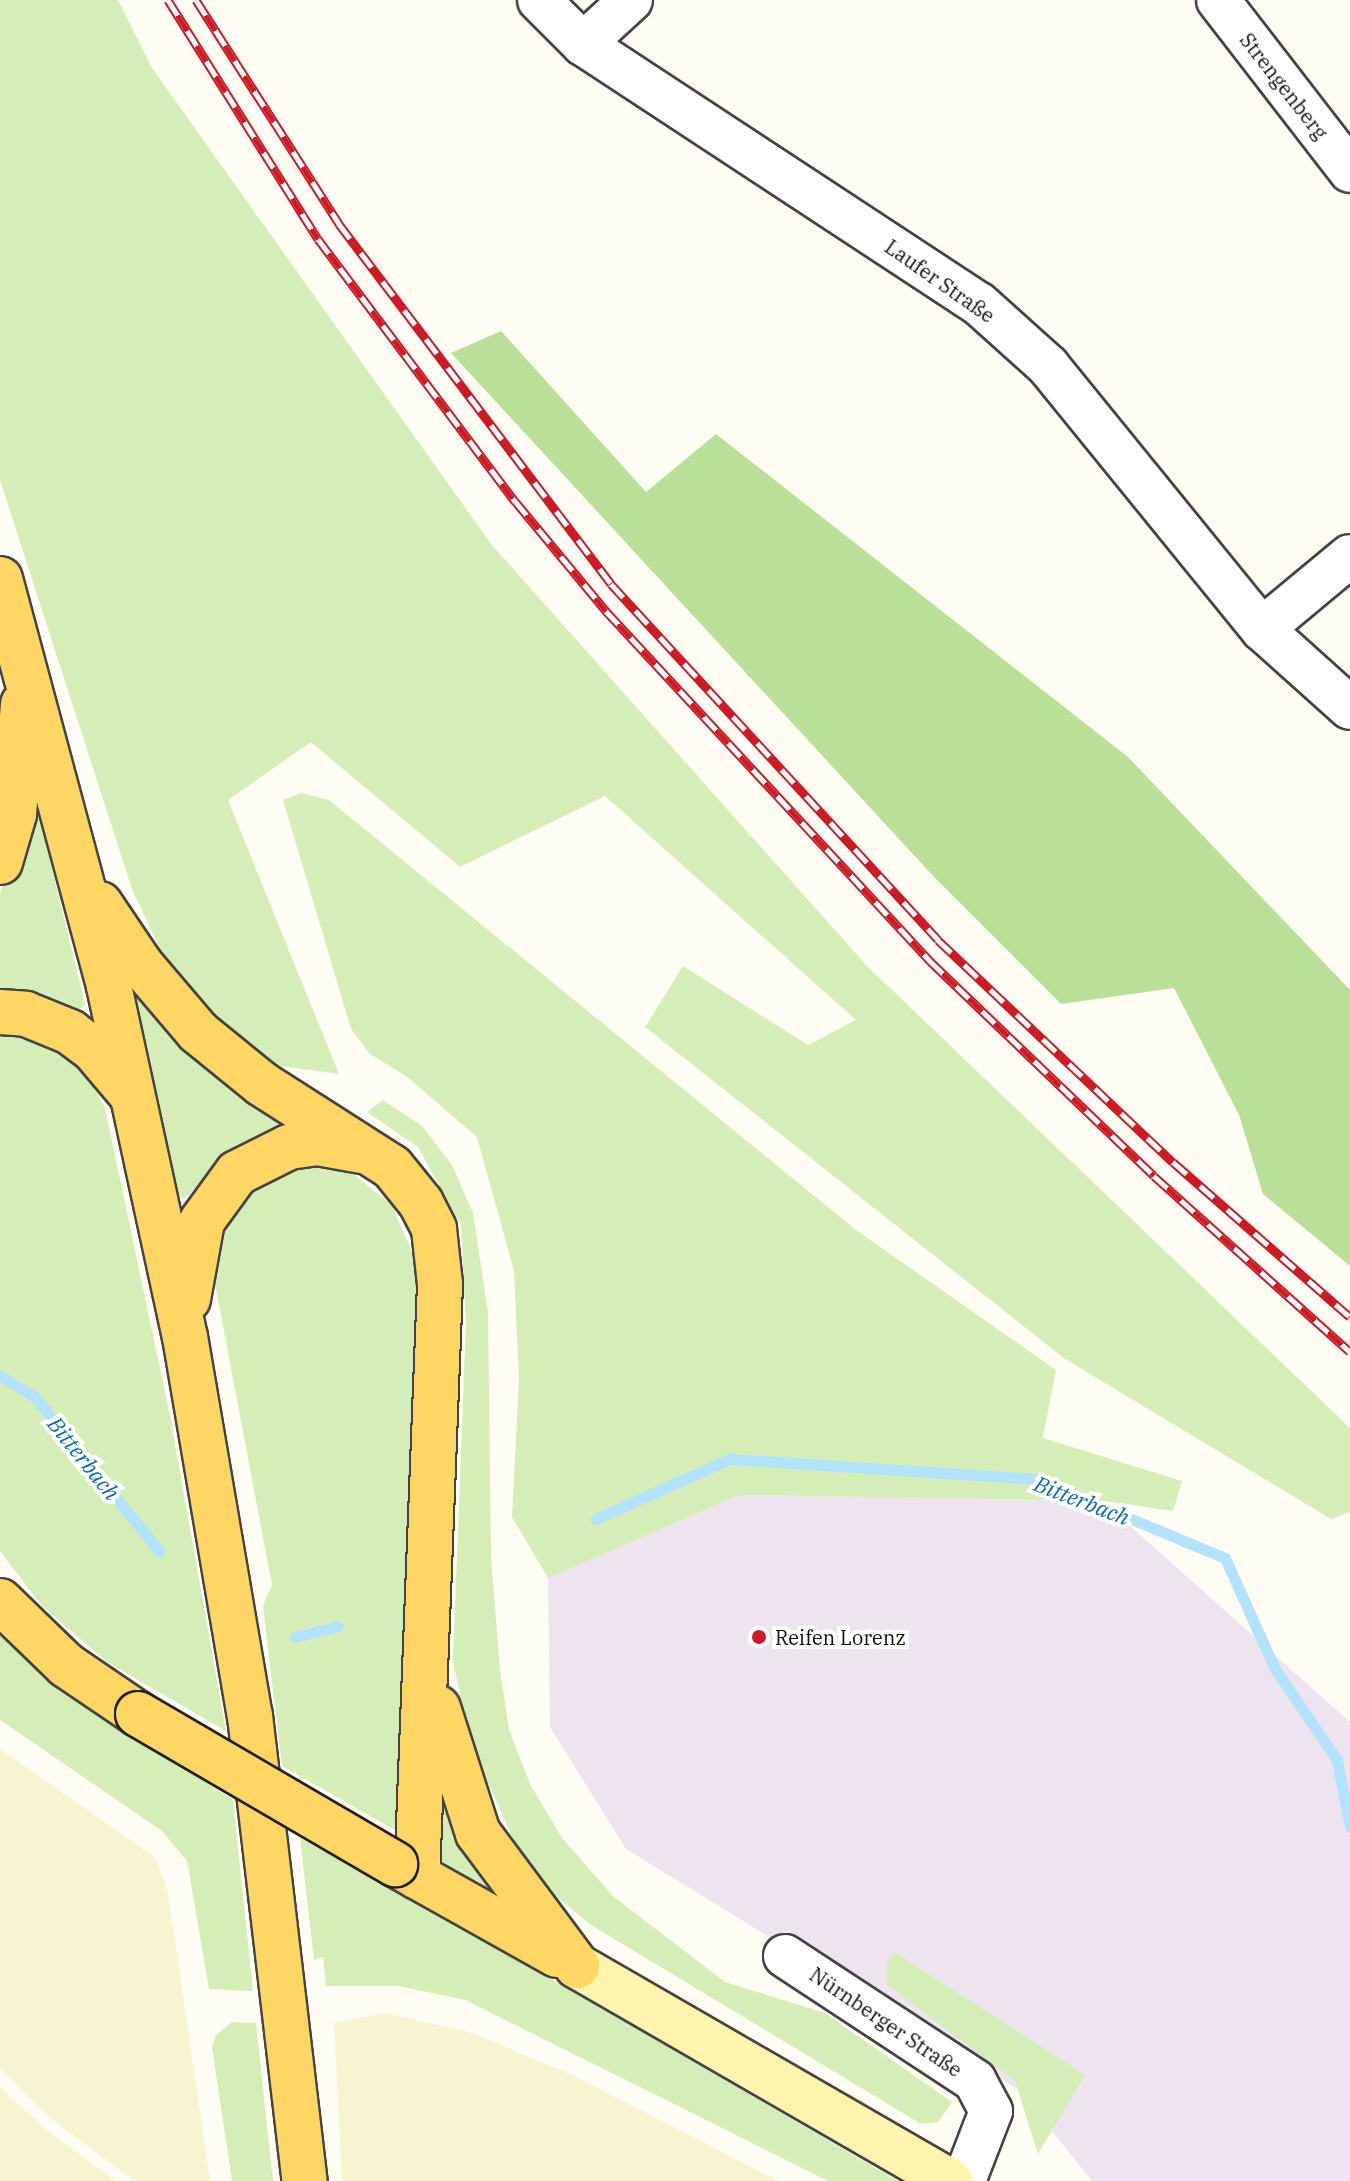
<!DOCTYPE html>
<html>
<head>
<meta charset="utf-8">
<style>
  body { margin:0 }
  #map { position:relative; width:1350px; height:2181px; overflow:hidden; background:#fffcf3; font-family:"IBM Plex Serif",serif }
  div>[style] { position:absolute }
  .industrial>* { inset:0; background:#eee4ef }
  .farmland>* { inset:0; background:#f8f4d0 }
  .green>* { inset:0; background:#d5eeb8 }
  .forest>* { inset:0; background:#b9e096 }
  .stream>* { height:11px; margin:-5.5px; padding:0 5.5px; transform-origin:5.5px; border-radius:5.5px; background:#b3e2fc }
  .roads { filter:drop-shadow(2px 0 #434343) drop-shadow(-2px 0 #434343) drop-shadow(0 2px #434343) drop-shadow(0 -2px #434343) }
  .minor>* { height:42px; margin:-21px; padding:0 21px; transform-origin:21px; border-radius:21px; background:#fff }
  .secondary>* { height:44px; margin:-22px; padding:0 22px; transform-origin:22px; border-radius:22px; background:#fff4ae }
  .primary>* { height:44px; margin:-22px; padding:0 22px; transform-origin:22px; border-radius:22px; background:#ffd663 }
  .rail>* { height:9px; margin-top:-4.5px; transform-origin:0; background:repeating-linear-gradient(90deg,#fff 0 18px,#ce1a26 0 36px); box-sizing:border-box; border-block:2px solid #ce1a26 }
  .bridges { filter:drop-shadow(2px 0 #212121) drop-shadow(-2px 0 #212121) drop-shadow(0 2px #212121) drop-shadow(0 -2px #212121) }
  .primary-bridge>* { height:44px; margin:-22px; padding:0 22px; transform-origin:22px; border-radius:22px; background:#ffd663 }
  .dots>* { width:22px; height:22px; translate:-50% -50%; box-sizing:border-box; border:4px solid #fff; border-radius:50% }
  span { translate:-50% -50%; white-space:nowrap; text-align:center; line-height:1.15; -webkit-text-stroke:8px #fff; paint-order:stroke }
  .street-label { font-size:20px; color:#101010 }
  .poi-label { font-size:20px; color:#101010 }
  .left { translate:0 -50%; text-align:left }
  .water-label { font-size:22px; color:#0c6baf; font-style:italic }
</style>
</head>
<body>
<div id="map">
  <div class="industrial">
    <div style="clip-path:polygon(740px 1495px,1102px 1501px,1350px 1722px,1350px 2181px,1092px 2181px,1019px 2090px,626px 1849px,550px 1727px,548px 1578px)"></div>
  </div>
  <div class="farmland">
    <div style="clip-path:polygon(0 1749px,156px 1858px,168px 1893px,210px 2181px,134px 2181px,53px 2120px,0 2068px)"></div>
    <div style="clip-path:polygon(385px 2013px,469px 2032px,577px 2077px,778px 2181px,342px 2181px,334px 2023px)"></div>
    <div style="clip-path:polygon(0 2087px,44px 2128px,116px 2181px,0 2181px)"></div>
  </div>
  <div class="green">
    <div style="clip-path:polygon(0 0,118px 0,152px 68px,491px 544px,867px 966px,1350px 1428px,1350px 1512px,1331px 1519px,1065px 1359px,645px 1027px,683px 966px,808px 1045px,856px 1020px,605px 796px,460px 867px,311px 742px,228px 800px,339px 1074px,266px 1064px,172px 975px,132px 889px,0 480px)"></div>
    <div style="clip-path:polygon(301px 793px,329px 800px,856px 1230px,1056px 1370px,1043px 1438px,1182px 1481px,1173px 1511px,1102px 1501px,740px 1495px,548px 1578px,512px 1517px,519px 1379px,514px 1271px,477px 1137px,406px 1076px,370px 1054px,351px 1029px,283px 800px)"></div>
    <div style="clip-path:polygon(30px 818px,40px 819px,85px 1004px,75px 1014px,0 993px,0 893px)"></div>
    <div style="clip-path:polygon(130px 991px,144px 992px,299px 1125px,242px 1143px,183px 1200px,173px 1184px)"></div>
    <div style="clip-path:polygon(0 1024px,78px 1059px,105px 1108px,170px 1416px,226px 1731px,107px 1662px,42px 1606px,0 1551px)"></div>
    <div style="clip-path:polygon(383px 1100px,422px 1126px,452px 1165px,473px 1213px,488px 1312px,491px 1557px,500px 1670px,509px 1730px,530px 1784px,562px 1838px,614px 1897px,725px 1982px,825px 2013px,952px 2102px,938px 2122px,921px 2124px,591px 1925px,528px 1873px,470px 1742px,453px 1661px,466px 1323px,461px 1225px,418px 1147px,367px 1112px)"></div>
    <div style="clip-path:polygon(282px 1165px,320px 1166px,354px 1175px,391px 1204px,411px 1249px,418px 1292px,404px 1835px,282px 1766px,263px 1606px,272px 1585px,212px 1268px,227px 1204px)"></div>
    <div style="clip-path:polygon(0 1630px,44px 1678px,233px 1800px,253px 1991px,209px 1989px,187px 1861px,162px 1831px,0 1720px)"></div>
    <div style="clip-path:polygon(438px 1792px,448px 1793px,501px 1892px,500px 1902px,438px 1859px)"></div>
    <div style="clip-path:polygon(300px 1838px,555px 1981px,898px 2181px,828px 2181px,465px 2000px,399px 1986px,326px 1986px,323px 1957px,314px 1960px)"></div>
    <div style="clip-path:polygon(894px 1952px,1085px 2075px,1038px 2154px,1015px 2081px,887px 1985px,887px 1962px)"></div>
    <div style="clip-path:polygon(232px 2022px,256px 2023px,273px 2181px,232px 2181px,212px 2047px,216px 2035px)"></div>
  </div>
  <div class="forest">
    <div style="clip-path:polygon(501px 331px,646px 492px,716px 434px,1128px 757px,1350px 990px,1350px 1266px,1263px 1194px,1239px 1115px,1174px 988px,1061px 1004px,935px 878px,451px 353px)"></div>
  </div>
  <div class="stream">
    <div style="left:0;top:1376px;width:41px;rotate:31deg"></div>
    <div style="left:35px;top:1397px;width:198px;rotate:51.2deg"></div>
    <div style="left:596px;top:1519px;width:146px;rotate:-24.3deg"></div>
    <div style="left:729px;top:1459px;width:308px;rotate:3.7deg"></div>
    <div style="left:1036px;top:1479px;width:205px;rotate:22.7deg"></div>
    <div style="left:1225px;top:1558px;width:122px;rotate:65.8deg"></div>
    <div style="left:1275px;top:1669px;width:110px;rotate:55.7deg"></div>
    <div style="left:1337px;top:1760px;width:68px;rotate:79deg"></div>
    <div style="left:295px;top:1637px;width:44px;rotate:-14.3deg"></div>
  </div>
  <div class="roads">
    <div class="minor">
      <div style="left:539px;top:0;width:62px;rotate:45deg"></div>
      <div style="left:583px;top:44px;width:474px;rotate:33.3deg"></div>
      <div style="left:979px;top:304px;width:93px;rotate:41.9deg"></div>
      <div style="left:1048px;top:366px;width:339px;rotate:50.9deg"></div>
      <div style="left:1262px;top:629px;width:118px;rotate:41.9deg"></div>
      <div style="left:1218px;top:0;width:216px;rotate:52.3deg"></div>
      <div style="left:583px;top:44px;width:65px;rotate:-42.5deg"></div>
      <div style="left:1262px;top:629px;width:114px;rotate:-39.7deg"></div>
      <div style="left:785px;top:1956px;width:227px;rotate:33.3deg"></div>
      <div style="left:975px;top:2081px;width:34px;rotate:62deg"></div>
      <div style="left:991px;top:2111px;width:75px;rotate:111.1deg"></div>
    </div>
    <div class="secondary">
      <div style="left:577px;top:1966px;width:431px;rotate:30deg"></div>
    </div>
    <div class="primary">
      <div style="left:0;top:579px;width:421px;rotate:75deg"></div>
      <div style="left:109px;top:986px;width:359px;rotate:77.8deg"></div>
      <div style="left:185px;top:1337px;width:385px;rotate:80.3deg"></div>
      <div style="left:250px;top:1716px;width:468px;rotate:83.3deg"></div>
      <div style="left:0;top:862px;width:50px;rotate:-73.7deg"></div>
      <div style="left:14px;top:814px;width:110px;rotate:-85.3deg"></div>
      <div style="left:100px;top:904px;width:73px;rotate:56.1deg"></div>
      <div style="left:141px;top:965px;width:88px;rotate:49.6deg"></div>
      <div style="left:198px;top:1032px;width:82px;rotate:39.1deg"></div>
      <div style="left:262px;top:1084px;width:154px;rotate:32.6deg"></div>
      <div style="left:392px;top:1167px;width:46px;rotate:51.1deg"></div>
      <div style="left:421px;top:1203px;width:29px;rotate:63deg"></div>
      <div style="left:434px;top:1229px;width:55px;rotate:83.8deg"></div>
      <div style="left:440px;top:1284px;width:593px;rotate:92.22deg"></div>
      <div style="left:0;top:1012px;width:26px;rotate:4deg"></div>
      <div style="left:26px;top:1014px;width:48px;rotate:22.2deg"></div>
      <div style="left:70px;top:1032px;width:30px;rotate:37deg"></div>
      <div style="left:94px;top:1050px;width:57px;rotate:49.9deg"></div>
      <div style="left:188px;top:1299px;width:79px;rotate:-79.8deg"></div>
      <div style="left:202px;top:1221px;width:59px;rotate:-53.9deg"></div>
      <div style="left:237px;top:1173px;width:58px;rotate:-26.6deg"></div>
      <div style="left:289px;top:1147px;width:29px;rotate:-8deg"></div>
      <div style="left:318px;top:1143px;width:45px;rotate:10.3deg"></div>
      <div style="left:0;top:1601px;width:92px;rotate:44.1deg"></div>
      <div style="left:66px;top:1665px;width:87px;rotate:34.2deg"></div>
      <div style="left:438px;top:1708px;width:131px;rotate:72.3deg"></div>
      <div style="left:478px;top:1833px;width:166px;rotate:53.3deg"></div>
      <div style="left:395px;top:1864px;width:186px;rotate:29.3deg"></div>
    </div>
  </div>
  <div class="rail">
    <div style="left:168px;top:0;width:282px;rotate:57.9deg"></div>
    <div style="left:318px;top:239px;width:328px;rotate:53.1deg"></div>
    <div style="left:515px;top:501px;width:143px;rotate:50.4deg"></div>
    <div style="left:606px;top:611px;width:477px;rotate:47.2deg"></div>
    <div style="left:930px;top:961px;width:310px;rotate:43.8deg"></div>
    <div style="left:1154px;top:1176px;width:263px;rotate:41.9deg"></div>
    <div style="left:196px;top:0;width:266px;rotate:57.4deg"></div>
    <div style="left:339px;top:224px;width:451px;rotate:52.9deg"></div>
    <div style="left:611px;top:584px;width:483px;rotate:47.4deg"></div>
    <div style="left:938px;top:940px;width:323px;rotate:43.4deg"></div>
    <div style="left:1173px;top:1162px;width:235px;rotate:41.2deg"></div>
  </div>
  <div class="bridges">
    <div class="primary-bridge">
      <div style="left:138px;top:1714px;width:298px;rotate:30.3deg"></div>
    </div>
  </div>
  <div class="dots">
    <div style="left:759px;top:1637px;background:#ce1a26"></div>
  </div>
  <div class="street-label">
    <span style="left:1284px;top:86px;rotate:52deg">Strengenberg</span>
    <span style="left:940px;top:281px;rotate:35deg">Laufer Straße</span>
    <span style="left:886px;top:2022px;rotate:34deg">Nürnberger Straße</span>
  </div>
  <div class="poi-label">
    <span class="left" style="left:775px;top:1637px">Reifen Lorenz</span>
  </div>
  <div class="water-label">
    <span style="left:84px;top:1458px;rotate:51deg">Bitterbach</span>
    <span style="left:1082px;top:1500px;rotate:21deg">Bitterbach</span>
  </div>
</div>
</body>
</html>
